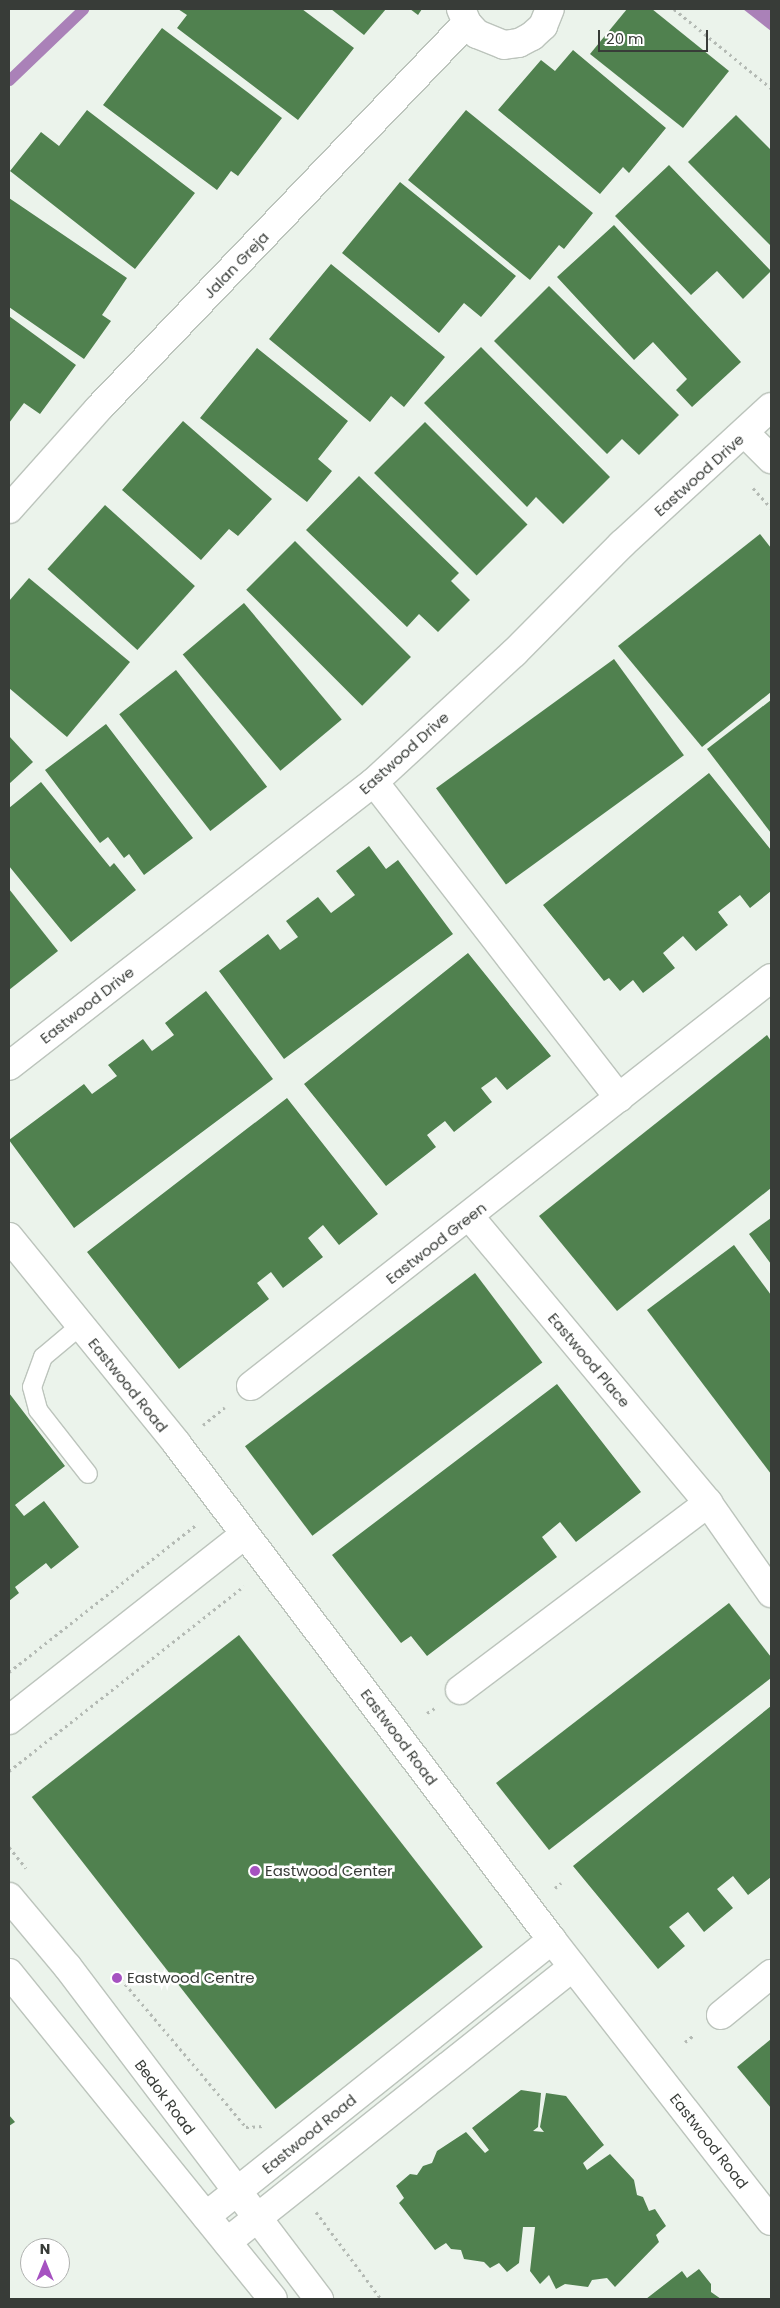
<!DOCTYPE html>
<html>
<head>
<meta charset="utf-8">
<style>
  body { margin:0 }
  #map { position:relative; width:780px; height:2308px; overflow:hidden; background:#ebf3eb; font-family:Poppins,sans-serif }
  div>[style] { position:absolute }
  .water>* { inset:0; background:#aa81b8 }
  .stream>* { height:11px; margin:-5.5px; padding:0 5.5px; transform-origin:5.5px; border-radius:5.5px; background:#aa81b8 }
  .building>* { inset:0; background:#50814f; transform-origin:0 0 }
  .path>* { height:3px; margin-top:-1.5px; transform-origin:0; background:repeating-linear-gradient(90deg,#b4bab4 0 2.5px,transparent 0 6.5px) }
  .roads { filter:drop-shadow(1px 0 #bcc4bc) drop-shadow(-1px 0 #bcc4bc) drop-shadow(0 1px #bcc4bc) drop-shadow(0 -1px #bcc4bc) }
  .service>* { height:18px; margin:-9px; padding:0 9px; transform-origin:9px; border-radius:9px; background:#fff }
  .minor>* { height:28px; margin:-14px; padding:0 14px; transform-origin:14px; border-radius:14px; background:#fff }
  .secondary>* { height:28px; margin:-14px; padding:0 14px; transform-origin:14px; border-radius:14px; background:#fff }
  .dots>* { width:14px; height:14px; translate:-50% -50%; box-sizing:border-box; border:2px solid #fff; border-radius:50% }
  span { translate:-50% -50%; white-space:nowrap; text-align:center; line-height:1.15; -webkit-text-stroke:5px #fff; paint-order:stroke }
  .street-label { font-size:15px; color:#383c38 }
  .poi-label { font-size:15px; color:#383c38 }
  .left { translate:0 -50%; text-align:left }
  .frame { position:absolute; inset:0; border:10px solid #383c38; pointer-events:none }
  .north { position:absolute; left:20px; top:2238px; width:50px; height:50px; box-sizing:border-box; background:#fff; border:1px solid #afb1af; border-radius:50%; rotate:0deg; font-size:14px; font-weight:700; line-height:20px; text-align:center; color:#383c38 }
  .north::after { content:''; display:block; margin:auto; width:18px; height:22px; background:#a652c1; clip-path:polygon(50% 0,100% 100%,50% 72%,0 100%) }
  .scale { position:absolute; left:598px; top:30px; width:110px; height:22px; box-sizing:border-box; border:2px solid #383c38; border-top:0; padding-left:6px; font-size:15px; line-height:18px; white-space:nowrap; color:#383c38; -webkit-text-stroke:4px #fff; paint-order:stroke }
</style>
</head>
<body>
<div id="map">
  <div class="water">
    <div style="clip-path:polygon(743px 9px,771px 9px,771px 31px)"></div>
  </div>
  <div class="stream">
    <div style="left:9px;top:80px;width:103px;rotate:-43.8deg"></div>
  </div>
  <div class="building">
    <div style="clip-path:polygon(178px 9px,302px 9px,354px 48px,298px 120px,177px 28px,187px 15px)"></div>
    <div style="clip-path:polygon(331px 9px,386px 9px,364px 35px)"></div>
    <div style="clip-path:polygon(410px 9px,422px 9px,418px 15px)"></div>
    <div style="clip-path:polygon(627px 9px,652px 9px,729px 71px,683px 128px,590px 54px)"></div>
    <div style="clip-path:polygon(162px 28px,282px 118px,238px 176px,231px 171px,217px 190px,103px 105px)"></div>
    <div style="clip-path:polygon(573px 50px,666px 128px,629px 173px,623px 167px,600px 194px,498px 110px,541px 60px,555px 71px)"></div>
    <div style="clip-path:polygon(87px 110px,195px 193px,135px 269px,10px 171px,41px 132px,59px 146px)"></div>
    <div style="clip-path:polygon(466px 110px,593px 213px,564px 249px,559px 245px,530px 280px,408px 180px)"></div>
    <div style="clip-path:polygon(736px 115px,771px 150px,771px 246px,688px 162px)"></div>
    <div style="clip-path:polygon(669px 165px,771px 271px,743px 299px,717px 271px,691px 295px,615px 216px)"></div>
    <div style="clip-path:polygon(400px 182px,516px 276px,481px 317px,464px 303px,439px 333px,342px 253px)"></div>
    <div style="clip-path:polygon(9px 198px,127px 278px,102px 315px,111px 321px,84px 359px,9px 307px)"></div>
    <div style="clip-path:polygon(614px 225px,741px 362px,692px 407px,676px 390px,687px 379px,653px 342px,634px 360px,557px 277px)"></div>
    <div style="clip-path:polygon(331px 264px,445px 357px,404px 407px,391px 396px,370px 422px,269px 339px)"></div>
    <div style="clip-path:polygon(549px 286px,679px 415px,639px 455px,622px 439px,607px 454px,494px 341px)"></div>
    <div style="clip-path:polygon(9px 316px,76px 365px,40px 414px,24px 403px,9px 423px)"></div>
    <div style="clip-path:polygon(481px 347px,610px 477px,563px 524px,536px 497px,527px 507px,424px 403px)"></div>
    <div style="clip-path:polygon(257px 348px,348px 421px,318px 459px,332px 471px,307px 502px,200px 418px)"></div>
    <div style="clip-path:polygon(183px 421px,272px 499px,238px 536px,229px 529px,201px 560px,122px 490px)"></div>
    <div style="left:425px;top:422px;width:145px;height:72px;rotate:45deg"></div>
    <div style="clip-path:polygon(359px 476px,459px 573px,451px 581px,470px 600px,438px 632px,419px 614px,407px 627px,306px 530px)"></div>
    <div style="left:105px;top:505px;width:121px;height:86px;rotate:42deg"></div>
    <div style="clip-path:polygon(760px 534px,771px 548px,771px 692px,702px 747px,618px 646px)"></div>
    <div style="left:295px;top:541px;width:164px;height:69px;rotate:45deg"></div>
    <div style="clip-path:polygon(29px 578px,130px 662px,67px 737px,9px 688px,9px 601px)"></div>
    <div style="left:244px;top:603px;width:152px;height:80px;rotate:50deg"></div>
    <div style="left:614px;top:659px;width:119px;height:220px;rotate:54deg"></div>
    <div style="left:176px;top:670px;width:148px;height:72px;rotate:52deg"></div>
    <div style="clip-path:polygon(771px 700px,771px 833px,707px 749px)"></div>
    <div style="clip-path:polygon(106px 724px,193px 838px,144px 875px,129px 854px,124px 858px,108px 837px,100px 843px,45px 770px)"></div>
    <div style="clip-path:polygon(9px 736px,33px 762px,9px 784px)"></div>
    <div style="clip-path:polygon(709px 773px,771px 850px,771px 891px,750px 908px,740px 895px,718px 912px,728px 925px,696px 951px,683px 936px,663px 953px,675px 968px,643px 993px,633px 980px,620px 991px,609px 978px,604px 981px,543px 905px)"></div>
    <div style="clip-path:polygon(41px 782px,110px 867px,114px 863px,136px 890px,71px 942px,9px 866px,9px 808px)"></div>
    <div style="clip-path:polygon(369px 846px,386px 869px,398px 860px,453px 934px,284px 1059px,219px 971px,268px 934px,280px 950px,298px 937px,286px 921px,318px 897px,331px 913px,355px 895px,336px 871px)"></div>
    <div style="clip-path:polygon(9px 889px,58px 951px,9px 990px)"></div>
    <div style="clip-path:polygon(468px 953px,551px 1056px,507px 1090px,496px 1077px,481px 1088px,492px 1102px,454px 1132px,445px 1121px,427px 1135px,436px 1147px,386px 1186px,304px 1084px)"></div>
    <div style="clip-path:polygon(206px 991px,273px 1079px,74px 1228px,9px 1140px,84px 1084px,92px 1094px,117px 1076px,108px 1065px,143px 1039px,152px 1051px,174px 1035px,165px 1023px)"></div>
    <div style="clip-path:polygon(767px 1035px,771px 1041px,771px 1188px,617px 1311px,539px 1216px)"></div>
    <div style="clip-path:polygon(287px 1098px,378px 1214px,339px 1245px,323px 1225px,308px 1238px,323px 1257px,283px 1288px,271px 1272px,257px 1283px,269px 1299px,179px 1369px,87px 1252px)"></div>
    <div style="clip-path:polygon(771px 1218px,771px 1264px,749px 1234px)"></div>
    <div style="clip-path:polygon(734px 1245px,771px 1295px,771px 1474px,647px 1310px)"></div>
    <div style="left:475px;top:1273px;width:112px;height:288px;rotate:53deg"></div>
    <div style="clip-path:polygon(557px 1384px,641px 1492px,576px 1542px,560px 1522px,542px 1537px,557px 1557px,427px 1656px,411px 1636px,401px 1643px,332px 1555px)"></div>
    <div style="clip-path:polygon(9px 1393px,65px 1466px,15px 1505px,24px 1516px,44px 1501px,79px 1547px,51px 1569px,46px 1563px,15px 1587px,19px 1593px,9px 1601px)"></div>
    <div style="clip-path:polygon(729px 1603px,771px 1657px,771px 1678px,549px 1850px,496px 1783px)"></div>
    <div style="left:239px;top:1635px;width:396px;height:263px;rotate:52deg"></div>
    <div style="clip-path:polygon(771px 1706px,771px 1877px,748px 1895px,733px 1876px,717px 1889px,733px 1908px,704px 1932px,688px 1912px,669px 1927px,685px 1946px,658px 1969px,573px 1866px)"></div>
    <div style="clip-path:polygon(771px 2039px,771px 2108px,737px 2067px)"></div>
    <div style="clip-path:polygon(521px 2090px,541px 2093px,538px 2127px,533px 2131px,544px 2132px,540px 2127px,546px 2093px,566px 2096px,604px 2145px,583px 2163px,587px 2170px,610px 2154px,634px 2180px,637px 2195px,643px 2197px,649px 2211px,655px 2209px,666px 2226px,656px 2235px,659px 2242px,615px 2287px,607px 2278px,592px 2280px,588px 2287px,565px 2284px,556px 2289px,549px 2275px,540px 2284px,530px 2271px,535px 2227px,523px 2227px,519px 2263px,507px 2272px,499px 2263px,490px 2268px,484px 2262px,464px 2259px,461px 2250px,451px 2249px,446px 2243px,435px 2250px,399px 2203px,404px 2198px,396px 2186px,410px 2174px,417px 2175px,423px 2166px,432px 2163px,437px 2151px,466px 2132px,485px 2153px,489px 2150px,472px 2128px)"></div>
    <div style="clip-path:polygon(9px 2115px,15px 2122px,9px 2126px)"></div>
    <div style="clip-path:polygon(699px 2269px,711px 2284px,711px 2292px,721px 2299px,646px 2299px,682px 2271px,687px 2278px)"></div>
  </div>
  <div class="path">
    <div style="left:674px;top:9px;width:125px;rotate:39.2deg"></div>
    <div style="left:753px;top:488px;width:27px;rotate:48deg"></div>
    <div style="left:203px;top:1425px;width:28px;rotate:-39deg"></div>
    <div style="left:9px;top:1672px;width:239px;rotate:-38.2deg"></div>
    <div style="left:427px;top:1713px;width:9px;rotate:-32deg"></div>
    <div style="left:9px;top:1771px;width:299px;rotate:-38.2deg"></div>
    <div style="left:9px;top:1847px;width:27px;rotate:51deg"></div>
    <div style="left:555px;top:1888px;width:8px;rotate:-40deg"></div>
    <div style="left:121px;top:1979px;width:194px;rotate:49.8deg"></div>
    <div style="left:246px;top:2127px;width:18px;rotate:-3deg"></div>
    <div style="left:685px;top:2042px;width:11px;rotate:-38deg"></div>
    <div style="left:316px;top:2212px;width:109px;rotate:53.2deg"></div>
  </div>
  <div class="roads">
    <div class="service">
      <div style="left:80px;top:1326px;width:48px;rotate:140deg"></div>
      <div style="left:43px;top:1357px;width:32px;rotate:110deg"></div>
      <div style="left:32px;top:1387px;width:24px;rotate:75deg"></div>
      <div style="left:38px;top:1410px;width:81px;rotate:52deg"></div>
    </div>
    <div class="minor">
      <div style="left:461px;top:9px;width:15px;rotate:67deg"></div>
      <div style="left:467px;top:23px;width:15px;rotate:48deg"></div>
      <div style="left:477px;top:34px;width:29px;rotate:22deg"></div>
      <div style="left:504px;top:45px;width:15px;rotate:-8deg"></div>
      <div style="left:519px;top:43px;width:15px;rotate:-28deg"></div>
      <div style="left:532px;top:36px;width:15px;rotate:-42deg"></div>
      <div style="left:543px;top:26px;width:18px;rotate:-68deg"></div>
      <div style="left:745px;top:433px;width:37px;rotate:45deg"></div>
      <div style="left:9px;top:509px;width:134px;rotate:-48.3deg"></div>
      <div style="left:98px;top:409px;width:534px;rotate:-46.29deg"></div>
      <div style="left:374px;top:782px;width:400px;rotate:52.2deg"></div>
      <div style="left:9px;top:1066px;width:462px;rotate:-37.9deg"></div>
      <div style="left:374px;top:782px;width:190px;rotate:-42.7deg"></div>
      <div style="left:514px;top:653px;width:153px;rotate:-45.3deg"></div>
      <div style="left:622px;top:544px;width:202px;rotate:-42.6deg"></div>
      <div style="left:470px;top:1217px;width:372px;rotate:50.2deg"></div>
      <div style="left:708px;top:1503px;width:110px;rotate:55deg"></div>
      <div style="left:9px;top:1237px;width:267px;rotate:50.9deg"></div>
      <div style="left:177px;top:1444px;width:622px;rotate:52.91deg"></div>
      <div style="left:552px;top:1940px;width:356px;rotate:52.1deg"></div>
      <div style="left:251px;top:1386px;width:661px;rotate:-38.12deg"></div>
      <div style="left:460px;top:1690px;width:311px;rotate:-37deg"></div>
      <div style="left:9px;top:1720px;width:300px;rotate:-38.2deg"></div>
      <div style="left:721px;top:2015px;width:65px;rotate:-39.4deg"></div>
      <div style="left:206px;top:2216px;width:443px;rotate:-38.6deg"></div>
      <div style="left:227px;top:2242px;width:442px;rotate:-38.5deg"></div>
    </div>
    <div class="secondary">
      <div style="left:9px;top:1897px;width:90px;rotate:50deg"></div>
      <div style="left:67px;top:1966px;width:418px;rotate:52.9deg"></div>
      <div style="left:9px;top:1973px;width:419px;rotate:51deg"></div>
    </div>
  </div>
  <div class="dots">
    <div style="left:255px;top:1871px;background:#a652c1"></div>
    <div style="left:117px;top:1978px;background:#a652c1"></div>
  </div>
  <div class="street-label">
    <span style="left:236px;top:265px;rotate:-46deg">Jalan Greja</span>
    <span style="left:699px;top:475px;rotate:-42deg">Eastwood Drive</span>
    <span style="left:404px;top:753px;rotate:-42deg">Eastwood Drive</span>
    <span style="left:87px;top:1005px;rotate:-38deg">Eastwood Drive</span>
    <span style="left:436px;top:1243px;rotate:-38deg">Eastwood Green</span>
    <span style="left:589px;top:1360px;rotate:50deg">Eastwood Place</span>
    <span style="left:128px;top:1385px;rotate:51deg">Eastwood Road</span>
    <span style="left:399px;top:1737px;rotate:53deg">Eastwood Road</span>
    <span style="left:165px;top:2097px;rotate:53deg">Bedok Road</span>
    <span style="left:309px;top:2134px;rotate:-39deg">Eastwood Road</span>
    <span style="left:709px;top:2141px;rotate:52deg">Eastwood Road</span>
  </div>
  <div class="poi-label">
    <span class="left" style="left:265px;top:1871px">Eastwood Center</span>
    <span class="left" style="left:127px;top:1978px">Eastwood Centre</span>
  </div>
  <div class="frame"></div>
  <div class="north">N</div>
  <div class="scale">20 m</div>
</div>
</body>
</html>
